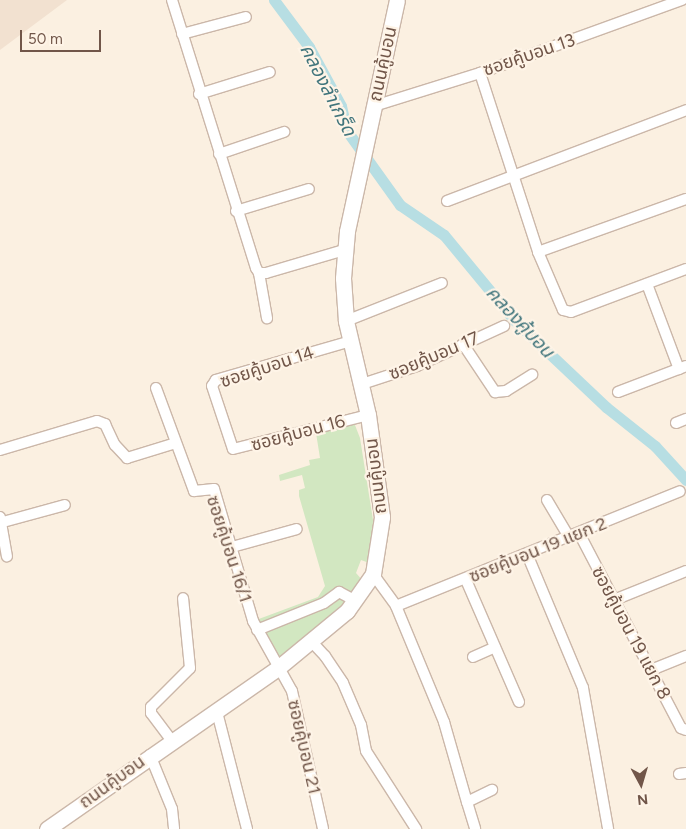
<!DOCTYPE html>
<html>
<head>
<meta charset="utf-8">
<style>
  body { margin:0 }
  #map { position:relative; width:686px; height:829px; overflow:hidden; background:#fbf0e1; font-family:Figtree,"Noto Sans Thai",sans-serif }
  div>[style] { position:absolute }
  .residential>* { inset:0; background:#f2e1d0 }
  .green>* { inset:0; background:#d2e7c1 }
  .canal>* { height:11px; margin:-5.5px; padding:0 5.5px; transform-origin:5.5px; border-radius:5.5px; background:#b7dee3 }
  .roads { filter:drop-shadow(1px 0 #cbb7a9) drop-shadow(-1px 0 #cbb7a9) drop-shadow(0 1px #cbb7a9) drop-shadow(0 -1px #cbb7a9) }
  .minor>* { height:10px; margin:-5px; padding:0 5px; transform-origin:5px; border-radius:5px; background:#fff }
  .secondary>* { height:15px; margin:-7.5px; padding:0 7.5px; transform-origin:7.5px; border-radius:7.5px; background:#fff }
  span { translate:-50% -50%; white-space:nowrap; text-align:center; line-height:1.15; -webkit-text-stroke:4.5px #fef4e7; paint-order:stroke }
  .street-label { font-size:18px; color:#715649 }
  .water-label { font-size:19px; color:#41757c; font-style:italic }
  .north { position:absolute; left:616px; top:759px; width:50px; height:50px; -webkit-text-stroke:4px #fef4e7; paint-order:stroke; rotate:174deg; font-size:14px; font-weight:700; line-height:20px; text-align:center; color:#715649 }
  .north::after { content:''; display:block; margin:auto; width:18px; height:22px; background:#715649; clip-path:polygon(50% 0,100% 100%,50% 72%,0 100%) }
  .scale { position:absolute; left:20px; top:30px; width:81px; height:22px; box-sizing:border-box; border:2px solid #715649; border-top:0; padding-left:6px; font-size:15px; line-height:18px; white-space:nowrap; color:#715649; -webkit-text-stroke:4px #fef4e7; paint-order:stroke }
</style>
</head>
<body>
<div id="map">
  <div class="residential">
    <div style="clip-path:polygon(0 0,67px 0,0 50px)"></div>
  </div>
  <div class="green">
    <div style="clip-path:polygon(353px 420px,360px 438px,373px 520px,372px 564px,361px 560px,356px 573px,363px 581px,357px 591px,279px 664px,253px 621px,318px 597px,325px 586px,299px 496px,299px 490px,305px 488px,302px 475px,280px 481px,279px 475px,310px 465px,309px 460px,320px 458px,316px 433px)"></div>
  </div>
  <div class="canal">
    <div style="left:274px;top:0;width:59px;rotate:53.3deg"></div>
    <div style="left:309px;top:47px;width:67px;rotate:61.5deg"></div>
    <div style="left:341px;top:106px;width:26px;rotate:77deg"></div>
    <div style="left:347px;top:131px;width:91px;rotate:54.4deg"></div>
    <div style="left:400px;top:205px;width:53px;rotate:34.3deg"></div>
    <div style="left:444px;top:235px;width:110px;rotate:50.5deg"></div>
    <div style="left:514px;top:320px;width:127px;rotate:43.4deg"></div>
    <div style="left:606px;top:407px;width:63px;rotate:38.5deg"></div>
    <div style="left:655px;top:446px;width:46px;rotate:47.6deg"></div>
  </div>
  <div class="roads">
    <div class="minor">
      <div style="left:172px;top:0;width:281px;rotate:72.6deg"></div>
      <div style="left:256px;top:268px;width:6px;rotate:59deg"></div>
      <div style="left:259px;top:273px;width:7px"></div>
      <div style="left:266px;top:273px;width:81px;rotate:-16.4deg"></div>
      <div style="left:182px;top:34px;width:66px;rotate:-14.9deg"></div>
      <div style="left:480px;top:73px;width:188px;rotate:72deg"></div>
      <div style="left:538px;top:252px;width:63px;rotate:66.7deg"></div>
      <div style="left:563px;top:310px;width:8px;rotate:14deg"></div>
      <div style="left:571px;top:312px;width:123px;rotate:-20.5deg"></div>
      <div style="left:199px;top:94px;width:74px;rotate:-17.2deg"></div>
      <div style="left:374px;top:106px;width:111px;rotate:-17.3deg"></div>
      <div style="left:480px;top:73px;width:215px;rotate:-19.9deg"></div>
      <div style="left:219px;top:154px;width:69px;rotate:-18.7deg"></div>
      <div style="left:447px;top:201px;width:256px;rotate:-20.8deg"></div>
      <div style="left:236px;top:211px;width:76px;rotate:-16.8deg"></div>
      <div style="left:538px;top:252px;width:157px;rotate:-19.7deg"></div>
      <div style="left:259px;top:273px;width:46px;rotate:79.9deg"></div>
      <div style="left:647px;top:284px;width:91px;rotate:69.4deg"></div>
      <div style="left:346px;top:321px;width:103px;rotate:-21.6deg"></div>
      <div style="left:351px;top:341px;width:141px;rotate:163.9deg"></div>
      <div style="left:216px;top:380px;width:7px;rotate:124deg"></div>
      <div style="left:212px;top:386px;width:66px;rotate:71.6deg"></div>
      <div style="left:233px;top:449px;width:139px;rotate:-14.1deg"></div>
      <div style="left:463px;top:344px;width:58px;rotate:56.3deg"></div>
      <div style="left:495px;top:392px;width:11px;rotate:-5deg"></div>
      <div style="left:506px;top:391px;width:31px;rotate:-32deg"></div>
      <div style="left:362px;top:384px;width:58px;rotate:-18.1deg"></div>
      <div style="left:417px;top:366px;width:96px;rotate:-24.7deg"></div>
      <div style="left:156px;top:388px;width:110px;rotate:69.7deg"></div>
      <div style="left:194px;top:491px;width:20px;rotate:-6deg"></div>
      <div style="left:214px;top:489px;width:138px;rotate:73.5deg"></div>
      <div style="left:253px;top:621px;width:80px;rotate:60.9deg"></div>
      <div style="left:292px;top:691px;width:141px;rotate:77.3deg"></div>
      <div style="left:618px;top:392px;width:73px;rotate:-20.9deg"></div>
      <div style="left:676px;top:423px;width:11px;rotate:-22deg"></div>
      <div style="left:0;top:450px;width:101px;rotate:-16.6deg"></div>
      <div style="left:97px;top:421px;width:9px;rotate:21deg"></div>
      <div style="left:105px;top:424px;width:23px;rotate:65deg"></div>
      <div style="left:115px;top:445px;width:18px;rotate:47deg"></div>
      <div style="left:127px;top:458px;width:51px;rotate:-17deg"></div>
      <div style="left:547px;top:500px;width:43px;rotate:59.3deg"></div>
      <div style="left:0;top:517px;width:40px;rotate:80deg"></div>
      <div style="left:3px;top:522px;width:64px;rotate:-15.3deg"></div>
      <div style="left:579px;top:533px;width:220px;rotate:62.4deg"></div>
      <div style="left:681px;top:728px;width:5px;rotate:22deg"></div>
      <div style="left:232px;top:547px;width:67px;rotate:-15.5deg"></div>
      <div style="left:527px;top:554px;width:145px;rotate:67.3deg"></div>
      <div style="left:583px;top:688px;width:143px;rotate:79.9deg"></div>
      <div style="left:373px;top:574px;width:39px;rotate:54deg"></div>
      <div style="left:396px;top:606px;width:126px;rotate:67.5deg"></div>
      <div style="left:444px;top:722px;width:83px;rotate:74deg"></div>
      <div style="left:467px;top:802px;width:28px;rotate:-26deg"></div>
      <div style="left:466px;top:580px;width:133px;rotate:66.5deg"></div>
      <div style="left:614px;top:600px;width:78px;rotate:-21.9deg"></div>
      <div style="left:396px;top:606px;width:306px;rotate:-22deg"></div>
      <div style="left:257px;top:630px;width:72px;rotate:-21.9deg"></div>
      <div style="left:324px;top:603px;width:19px;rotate:-36deg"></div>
      <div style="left:339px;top:592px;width:17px;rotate:28deg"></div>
      <div style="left:311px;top:641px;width:21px;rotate:47deg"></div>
      <div style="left:325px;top:656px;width:32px;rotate:56deg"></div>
      <div style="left:343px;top:683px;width:46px;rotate:66.8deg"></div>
      <div style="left:361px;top:725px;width:26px;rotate:79deg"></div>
      <div style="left:366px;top:751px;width:93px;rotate:57.3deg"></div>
      <div style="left:473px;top:657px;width:24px;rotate:-24deg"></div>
      <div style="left:651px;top:670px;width:38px;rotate:-22deg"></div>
      <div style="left:217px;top:712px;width:121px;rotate:75.6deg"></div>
      <div style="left:172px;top:741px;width:35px;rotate:-127deg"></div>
      <div style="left:151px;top:713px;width:6px;rotate:-90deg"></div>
      <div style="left:151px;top:707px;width:55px;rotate:-45deg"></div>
      <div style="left:190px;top:668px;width:70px;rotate:-95.7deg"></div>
      <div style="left:150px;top:755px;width:58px;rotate:67.8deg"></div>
      <div style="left:172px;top:809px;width:20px;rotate:84deg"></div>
      <div style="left:679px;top:774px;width:7px;rotate:-8deg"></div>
      <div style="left:467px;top:802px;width:28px;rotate:73deg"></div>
    </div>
    <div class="secondary">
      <div style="left:47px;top:829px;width:283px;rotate:-34.9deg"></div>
      <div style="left:279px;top:667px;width:88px;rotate:-39.5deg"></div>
      <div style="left:347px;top:611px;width:45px;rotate:-54.9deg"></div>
      <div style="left:373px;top:574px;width:58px;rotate:-81deg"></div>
      <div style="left:382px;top:517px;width:103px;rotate:-97.8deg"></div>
      <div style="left:368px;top:415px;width:97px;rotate:-103.2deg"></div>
      <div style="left:346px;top:321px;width:43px;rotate:-94deg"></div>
      <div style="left:343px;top:278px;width:47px;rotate:-85.1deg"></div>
      <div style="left:347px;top:231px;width:236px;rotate:-77.8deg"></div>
    </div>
  </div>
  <div class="street-label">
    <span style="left:529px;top:55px;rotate:-19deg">ซอยคู้บอน 13</span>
    <span style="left:383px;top:64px;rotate:-78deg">ถนนคู้บอน</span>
    <span style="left:434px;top:356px;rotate:-23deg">ซอยคู้บอน 17</span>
    <span style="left:267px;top:367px;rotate:-18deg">ซอยคู้บอน 14</span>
    <span style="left:298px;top:433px;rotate:-15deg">ซอยคู้บอน 16</span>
    <span style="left:376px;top:476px;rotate:-97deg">ถนนคู้บอน</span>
    <span style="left:229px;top:549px;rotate:72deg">ซอยคู้บอน 16/1</span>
    <span style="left:538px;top:550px;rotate:-22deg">ซอยคู้บอน 19 แยก 2</span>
    <span style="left:631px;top:633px;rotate:62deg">ซอยคู้บอน 19 แยก 8</span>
    <span style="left:304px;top:747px;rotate:77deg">ซอยคู้บอน 21</span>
    <span style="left:112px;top:782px;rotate:-36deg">ถนนคู้บอน</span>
  </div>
  <div class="water-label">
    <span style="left:328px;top:90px;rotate:63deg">คลองลำเกร็ด</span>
    <span style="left:520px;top:322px;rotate:47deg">คลองคู้บอน</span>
  </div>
  <div class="north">N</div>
  <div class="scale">50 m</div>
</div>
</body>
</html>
